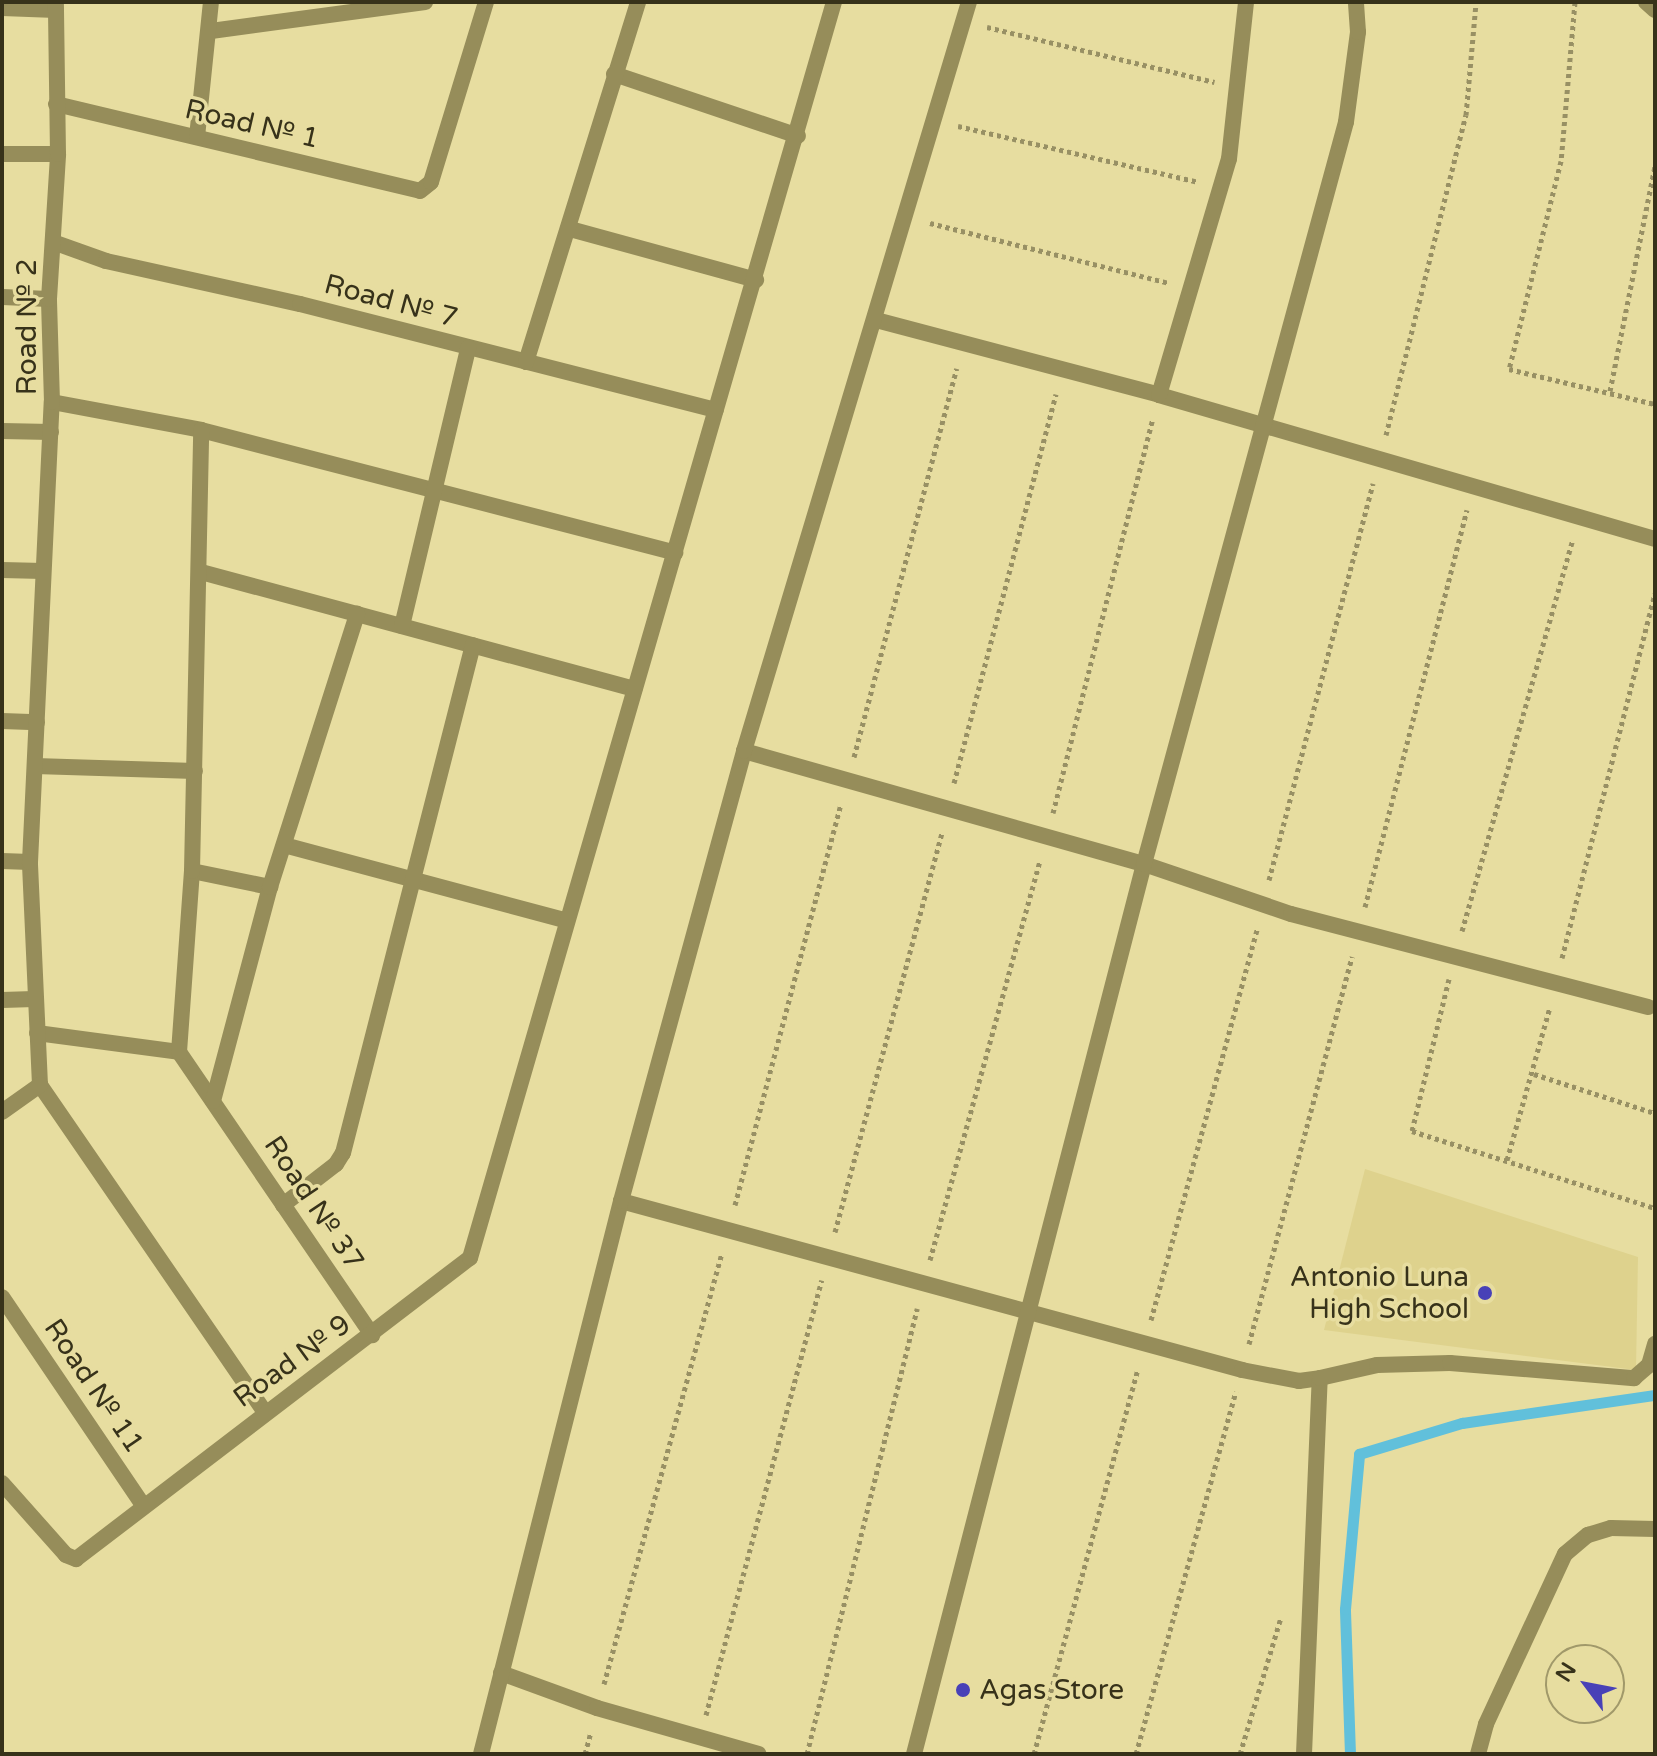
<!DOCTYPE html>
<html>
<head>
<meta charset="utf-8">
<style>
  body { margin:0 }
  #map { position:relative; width:1657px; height:1756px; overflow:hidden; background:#e7dda0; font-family:"Varela Round",sans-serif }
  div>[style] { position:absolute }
  .built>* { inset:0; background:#ded28d }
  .stream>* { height:11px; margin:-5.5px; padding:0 5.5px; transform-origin:5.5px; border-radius:5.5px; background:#61c0db }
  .path>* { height:5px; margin-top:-2.5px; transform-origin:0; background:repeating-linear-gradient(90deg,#989064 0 4px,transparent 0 8px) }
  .minor>* { height:16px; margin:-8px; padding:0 8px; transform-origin:8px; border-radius:8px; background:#968d5a }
  .dots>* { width:22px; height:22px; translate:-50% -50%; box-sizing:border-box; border:4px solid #e7dda0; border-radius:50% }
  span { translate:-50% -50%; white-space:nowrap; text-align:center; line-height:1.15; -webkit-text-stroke:7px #e7dda0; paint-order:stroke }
  .street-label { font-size:28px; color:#37321a }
  .poi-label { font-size:28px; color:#37321a }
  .right { translate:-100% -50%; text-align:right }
  .left { translate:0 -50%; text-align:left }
  .frame { position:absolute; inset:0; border:4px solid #37321a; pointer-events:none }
  .north { position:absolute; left:1545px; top:1644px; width:80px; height:80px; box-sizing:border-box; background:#e7dda0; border:2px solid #a1996a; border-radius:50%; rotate:302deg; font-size:22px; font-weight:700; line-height:32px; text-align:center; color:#37321a }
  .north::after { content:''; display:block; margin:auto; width:28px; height:36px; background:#4841b7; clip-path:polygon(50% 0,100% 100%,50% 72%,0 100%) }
</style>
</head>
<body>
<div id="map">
  <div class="built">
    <div style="clip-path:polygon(1365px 1169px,1638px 1257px,1636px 1370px,1324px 1330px)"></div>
  </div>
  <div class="stream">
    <div style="left:1350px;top:1754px;width:145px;rotate:-92deg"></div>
    <div style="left:1345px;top:1609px;width:156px;rotate:-84.8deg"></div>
    <div style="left:1359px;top:1454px;width:108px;rotate:-16.8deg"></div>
    <div style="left:1462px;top:1423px;width:195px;rotate:-8.3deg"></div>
  </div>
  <div class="path">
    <div style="left:1575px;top:2px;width:160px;rotate:95deg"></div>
    <div style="left:1561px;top:161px;width:214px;rotate:104deg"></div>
    <div style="left:1509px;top:369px;width:150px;rotate:13.5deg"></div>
    <div style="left:987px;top:27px;width:234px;rotate:13.6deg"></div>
    <div style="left:958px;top:126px;width:246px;rotate:13.1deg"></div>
    <div style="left:930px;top:223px;width:245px;rotate:14.1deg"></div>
    <div style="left:1610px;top:391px;width:229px;rotate:-78.7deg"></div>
    <div style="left:1386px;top:435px;width:330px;rotate:-76deg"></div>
    <div style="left:1466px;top:115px;width:113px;rotate:-84.9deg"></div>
    <div style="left:854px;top:757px;width:402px;rotate:-75.2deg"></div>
    <div style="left:954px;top:783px;width:402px;rotate:-75.3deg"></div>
    <div style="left:1053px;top:813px;width:406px;rotate:-75.8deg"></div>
    <div style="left:1269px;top:880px;width:410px;rotate:-75.3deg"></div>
    <div style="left:1365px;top:907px;width:410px;rotate:-75.6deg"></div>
    <div style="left:1462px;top:931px;width:406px;rotate:-74.2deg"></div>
    <div style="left:1562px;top:958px;width:376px;rotate:-75.7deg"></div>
    <div style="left:1449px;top:979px;width:156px;rotate:103.7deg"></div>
    <div style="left:1412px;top:1131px;width:255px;rotate:17.6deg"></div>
    <div style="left:1534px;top:1074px;width:127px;rotate:17.9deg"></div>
    <div style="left:1507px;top:1160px;width:159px;rotate:-74.3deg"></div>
    <div style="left:735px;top:1205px;width:414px;rotate:-75.2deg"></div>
    <div style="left:835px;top:1232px;width:414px;rotate:-75deg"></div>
    <div style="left:930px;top:1260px;width:414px;rotate:-74.6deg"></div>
    <div style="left:1151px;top:1320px;width:405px;rotate:-74.8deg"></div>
    <div style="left:1249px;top:1344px;width:401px;rotate:-75.1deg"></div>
    <div style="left:604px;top:1684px;width:446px;rotate:-74.7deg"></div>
    <div style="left:706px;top:1715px;width:450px;rotate:-75.1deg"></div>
    <div style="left:585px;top:1754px;width:23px;rotate:-75deg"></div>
    <div style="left:807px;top:1754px;width:459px;rotate:-76.1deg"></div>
    <div style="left:1034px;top:1754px;width:399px;rotate:-74.9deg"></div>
    <div style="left:1136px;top:1754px;width:376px;rotate:-74.6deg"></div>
    <div style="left:1240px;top:1754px;width:143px;rotate:-73.3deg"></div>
  </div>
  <div class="minor">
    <div style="left:1646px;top:2px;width:12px;rotate:42deg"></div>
    <div style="left:2px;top:8px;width:54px;rotate:2.1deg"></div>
    <div style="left:211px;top:31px;width:216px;rotate:-7.7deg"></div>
    <div style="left:614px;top:74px;width:194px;rotate:18.6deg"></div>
    <div style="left:56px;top:104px;width:374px;rotate:13.4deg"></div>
    <div style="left:420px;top:191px;width:14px;rotate:-39deg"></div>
    <div style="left:431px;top:182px;width:188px;rotate:-73deg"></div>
    <div style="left:197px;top:137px;width:136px;rotate:-84.1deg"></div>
    <div style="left:2px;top:154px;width:56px"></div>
    <div style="left:570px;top:229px;width:193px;rotate:15.3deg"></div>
    <div style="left:53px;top:242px;width:56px;rotate:19.7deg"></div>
    <div style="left:106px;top:261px;width:199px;rotate:12.5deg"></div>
    <div style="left:300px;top:304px;width:429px;rotate:14.3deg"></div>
    <div style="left:2px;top:297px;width:47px;rotate:2.4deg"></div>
    <div style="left:876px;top:320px;width:293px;rotate:14.8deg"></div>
    <div style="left:1159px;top:395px;width:516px;rotate:16.19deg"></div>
    <div style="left:526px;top:362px;width:377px;rotate:-72.7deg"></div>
    <div style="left:1159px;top:395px;width:246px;rotate:-73.5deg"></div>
    <div style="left:1229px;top:159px;width:158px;rotate:-83.8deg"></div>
    <div style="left:52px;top:402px;width:152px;rotate:10.6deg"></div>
    <div style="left:201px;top:430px;width:490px;rotate:14.5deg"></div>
    <div style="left:2px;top:431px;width:49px;rotate:1.2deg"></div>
    <div style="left:2px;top:570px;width:41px;rotate:1.4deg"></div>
    <div style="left:201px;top:572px;width:449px;rotate:15.1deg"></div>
    <div style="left:402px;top:626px;width:286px;rotate:-76.6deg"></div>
    <div style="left:2px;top:721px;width:35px;rotate:2deg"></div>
    <div style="left:744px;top:751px;width:416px;rotate:15.8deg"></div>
    <div style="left:1144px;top:864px;width:155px;rotate:18.8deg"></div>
    <div style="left:1291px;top:914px;width:369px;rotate:14.6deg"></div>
    <div style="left:35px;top:766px;width:160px;rotate:1.8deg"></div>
    <div style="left:284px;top:845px;width:293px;rotate:15deg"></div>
    <div style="left:2px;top:861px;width:28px;rotate:2deg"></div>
    <div style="left:192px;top:871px;width:80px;rotate:11.6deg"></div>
    <div style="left:2px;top:1000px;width:32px;rotate:-2deg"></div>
    <div style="left:37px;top:1033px;width:143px;rotate:7.6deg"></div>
    <div style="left:179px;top:1052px;width:343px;rotate:55.7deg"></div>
    <div style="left:179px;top:1052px;width:181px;rotate:-85.9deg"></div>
    <div style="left:192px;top:871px;width:441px;rotate:-88.8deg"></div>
    <div style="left:40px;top:1085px;width:223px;rotate:-92.6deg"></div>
    <div style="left:30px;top:862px;width:461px;rotate:-87.3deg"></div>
    <div style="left:52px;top:402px;width:103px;rotate:-91.7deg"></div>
    <div style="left:49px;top:299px;width:145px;rotate:-86.4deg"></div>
    <div style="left:58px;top:154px;width:152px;rotate:-90.8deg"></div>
    <div style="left:40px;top:1085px;width:396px;rotate:55.5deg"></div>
    <div style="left:213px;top:1101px;width:221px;rotate:-75.1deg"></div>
    <div style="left:270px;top:887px;width:287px;rotate:-72.3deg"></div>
    <div style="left:2px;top:1112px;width:47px;rotate:-35.4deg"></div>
    <div style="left:621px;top:1201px;width:644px;rotate:15.22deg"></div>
    <div style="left:1242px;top:1370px;width:58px;rotate:10.9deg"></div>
    <div style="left:1299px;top:1381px;width:21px;rotate:-8deg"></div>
    <div style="left:283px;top:1205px;width:67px;rotate:-37.7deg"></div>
    <div style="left:336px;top:1164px;width:13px;rotate:-58deg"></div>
    <div style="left:343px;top:1153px;width:524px;rotate:-75.65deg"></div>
    <div style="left:2px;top:1297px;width:251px;rotate:55.9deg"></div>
    <div style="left:2px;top:1483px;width:96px;rotate:48.4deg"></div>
    <div style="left:66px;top:1555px;width:11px;rotate:22deg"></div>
    <div style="left:76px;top:1559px;width:496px;rotate:-37.4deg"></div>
    <div style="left:470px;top:1258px;width:1308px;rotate:-73.84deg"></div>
    <div style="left:501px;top:1673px;width:102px;rotate:20deg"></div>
    <div style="left:597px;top:1708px;width:168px;rotate:15.9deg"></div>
    <div style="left:481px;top:1754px;width:570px;rotate:-75.79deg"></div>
    <div style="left:621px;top:1201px;width:467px;rotate:-74.7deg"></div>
    <div style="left:744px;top:751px;width:782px;rotate:-73.28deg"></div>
    <div style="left:914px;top:1754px;width:919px;rotate:-75.51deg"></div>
    <div style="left:1144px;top:864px;width:769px;rotate:-74.77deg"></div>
    <div style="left:1346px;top:122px;width:91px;rotate:-82.4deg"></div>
    <div style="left:1358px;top:32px;width:30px;rotate:-94deg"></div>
    <div style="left:1304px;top:1754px;width:376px;rotate:-87.6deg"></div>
    <div style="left:1320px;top:1378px;width:58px;rotate:-12.8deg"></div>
    <div style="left:1377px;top:1365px;width:73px;rotate:-1.6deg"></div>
    <div style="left:1450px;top:1363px;width:185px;rotate:4.7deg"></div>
    <div style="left:1634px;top:1378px;width:20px;rotate:-41deg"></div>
    <div style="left:1649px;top:1365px;width:22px;rotate:-74deg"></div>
    <div style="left:1478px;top:1754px;width:31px;rotate:-75deg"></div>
    <div style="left:1486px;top:1724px;width:187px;rotate:-65.1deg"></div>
    <div style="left:1565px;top:1554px;width:30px;rotate:-40deg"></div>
    <div style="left:1588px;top:1535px;width:24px;rotate:-17deg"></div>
    <div style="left:1611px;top:1528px;width:44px;rotate:1.3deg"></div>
  </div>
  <div class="dots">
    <div style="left:1485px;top:1293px;background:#4841b7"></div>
    <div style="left:963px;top:1690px;background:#4841b7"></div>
  </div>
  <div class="street-label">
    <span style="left:252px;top:124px;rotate:13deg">Road № 1</span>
    <span style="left:391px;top:301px;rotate:15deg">Road № 7</span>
    <span style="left:27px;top:327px;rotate:-90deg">Road № 2</span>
    <span style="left:314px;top:1203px;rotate:56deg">Road № 37</span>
    <span style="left:292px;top:1361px;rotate:-36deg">Road № 9</span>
    <span style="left:94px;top:1386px;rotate:56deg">Road № 11</span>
  </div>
  <div class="poi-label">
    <span class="right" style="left:1469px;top:1293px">Antonio Luna<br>High School</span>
    <span class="left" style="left:979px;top:1690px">Agas Store</span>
  </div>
  <div class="frame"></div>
  <div class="north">N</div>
</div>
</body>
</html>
